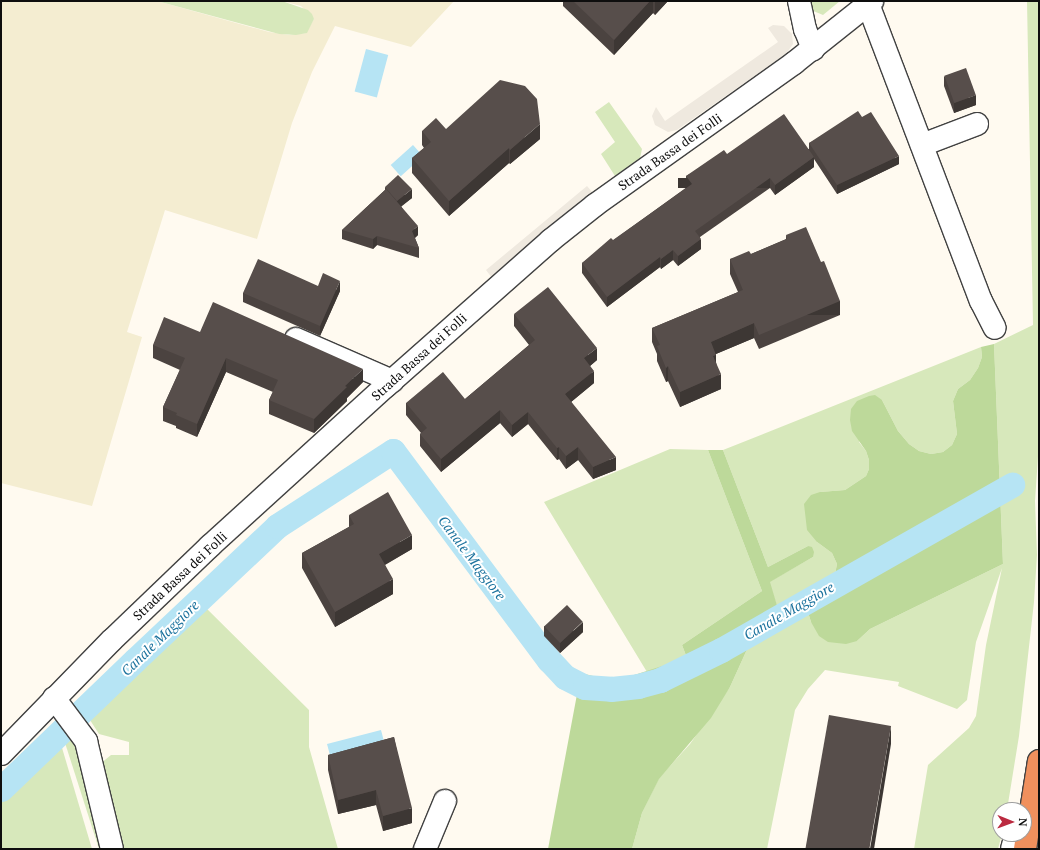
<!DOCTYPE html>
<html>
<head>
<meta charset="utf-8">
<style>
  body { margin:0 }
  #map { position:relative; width:1040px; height:850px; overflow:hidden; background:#fffaf0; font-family:"PT Serif",serif }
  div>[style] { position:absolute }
  .farmland>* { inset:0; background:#f4edd1 }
  .green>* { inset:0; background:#d7e8bb }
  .forest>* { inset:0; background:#bdd99a }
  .plaza>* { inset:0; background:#efe9df }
  .water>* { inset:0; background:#b6e4f4; transform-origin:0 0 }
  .canal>* { height:25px; margin:-12.5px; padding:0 12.5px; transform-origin:12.5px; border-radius:12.5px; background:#b6e4f4 }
  .roads { filter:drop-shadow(1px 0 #414141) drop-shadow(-1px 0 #414141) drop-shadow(0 1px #414141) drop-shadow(0 -1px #414141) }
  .minor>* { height:22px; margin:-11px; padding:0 11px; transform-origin:11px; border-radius:11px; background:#fff }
  .highway>* { height:22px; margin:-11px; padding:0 11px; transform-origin:11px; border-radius:11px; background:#f0905d }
  .wall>* { inset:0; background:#4b4340 }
  .shaded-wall>* { inset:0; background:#3d3734; transform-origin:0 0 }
  .building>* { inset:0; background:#574e4b; transform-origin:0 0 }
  span { translate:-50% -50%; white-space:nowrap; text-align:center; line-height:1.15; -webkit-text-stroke:4px #fff; paint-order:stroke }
  .street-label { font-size:13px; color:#0e0e0e }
  .water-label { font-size:14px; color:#1b729d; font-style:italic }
  .frame { position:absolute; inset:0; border:2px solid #0e0e0e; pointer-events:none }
  .north { position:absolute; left:992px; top:802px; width:40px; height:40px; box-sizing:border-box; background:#fff; border:1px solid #9f9f9f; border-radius:50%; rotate:91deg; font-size:11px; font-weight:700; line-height:16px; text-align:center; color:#0e0e0e }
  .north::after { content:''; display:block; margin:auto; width:14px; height:18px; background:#bb2a40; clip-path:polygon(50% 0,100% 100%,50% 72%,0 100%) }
</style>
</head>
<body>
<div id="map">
  <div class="farmland">
    <div style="clip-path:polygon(1px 1px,157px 1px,269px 32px,289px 35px,306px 33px,314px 19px,301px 6px,282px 1px,454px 1px,411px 47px,335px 26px,312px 72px,292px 123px,257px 239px,165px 210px,127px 332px,142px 337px,92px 506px,1px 483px)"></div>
  </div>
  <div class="green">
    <div style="clip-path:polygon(157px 1px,282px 1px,308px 10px,312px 14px,314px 19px,307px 33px,296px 35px,279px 34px)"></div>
    <div style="clip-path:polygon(809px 1px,840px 1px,823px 15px,811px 10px)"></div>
    <div style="clip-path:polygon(1027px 1px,1039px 1px,1039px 442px,1035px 501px,1037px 555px,1034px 602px,1019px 736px,1007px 810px,1000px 810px,1000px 834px,1002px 834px,998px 849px,914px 849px,928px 765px,969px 728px,976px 716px,986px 645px,1002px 568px,976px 642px,967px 700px,957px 709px,898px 686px,899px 682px,825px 670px,808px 689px,795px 710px,767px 849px,632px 849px,642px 813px,659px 778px,690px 744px,730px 687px,749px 645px,779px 612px,769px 582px,813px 557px,808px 546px,768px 567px,723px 450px,981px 347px,982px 357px,978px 368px,970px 380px,958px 389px,953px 401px,957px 434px,952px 445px,943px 452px,931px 454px,919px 451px,909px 444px,898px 431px,882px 400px,859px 442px,866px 451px,869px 460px,869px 469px,866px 476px,845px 490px,820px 492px,817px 542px,832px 553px,837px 564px,835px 574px,827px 583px,816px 588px,810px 595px,807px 609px,811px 622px,857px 641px,870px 629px,1003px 564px,994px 344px,1033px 325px)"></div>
    <div style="clip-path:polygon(609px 102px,642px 149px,640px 158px,615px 176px,601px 154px,615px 142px,595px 112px)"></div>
    <div style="clip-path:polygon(670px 449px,708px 450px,762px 591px,682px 645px,687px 658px,647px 672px,544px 502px)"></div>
    <div style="clip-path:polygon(203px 605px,309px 710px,309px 747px,338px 849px,120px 849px,100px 764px,111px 755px,129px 755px,129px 742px,99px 734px,90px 720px)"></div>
    <div style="clip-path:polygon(58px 721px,74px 736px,101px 849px,99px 849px)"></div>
    <div style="clip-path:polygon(60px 741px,92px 849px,1px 849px,1px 800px)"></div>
  </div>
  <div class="forest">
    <div style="clip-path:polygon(994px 344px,1003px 564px,870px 629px,857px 641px,846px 644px,828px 642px,819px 636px,811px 622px,807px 609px,810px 595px,816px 588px,827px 583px,835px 574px,837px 564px,832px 553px,817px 542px,807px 530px,804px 504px,811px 495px,820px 492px,845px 490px,866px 476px,869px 469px,869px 460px,866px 451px,852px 431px,850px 420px,851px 409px,857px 401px,869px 396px,875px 395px,882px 400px,898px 431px,909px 444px,919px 451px,931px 454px,943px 452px,952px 445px,957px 434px,953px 401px,958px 389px,970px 380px,978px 368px,982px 357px,981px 347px)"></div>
    <div style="clip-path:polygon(708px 450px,723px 450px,768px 567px,808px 546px,812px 547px,814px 552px,813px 557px,770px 582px,779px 612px,749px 645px,730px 687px,711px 718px,659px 779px,642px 813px,632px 849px,548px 849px,581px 673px,597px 677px,628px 677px,687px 658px,682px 645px,762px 591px)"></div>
  </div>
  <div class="plaza">
    <div style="clip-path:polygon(773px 25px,784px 26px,792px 34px,793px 44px,786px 54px,677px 130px,668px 132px,655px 125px,652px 116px,656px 107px,665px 121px,778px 42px,768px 28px)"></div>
    <div style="clip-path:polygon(587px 186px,593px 193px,563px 216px,492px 278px,486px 270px)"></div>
  </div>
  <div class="water">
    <div style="left:366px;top:49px;width:23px;height:44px;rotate:15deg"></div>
    <div style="left:413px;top:145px;width:15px;height:30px;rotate:48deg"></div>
    <div style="clip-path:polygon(381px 730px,387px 753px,331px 759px,327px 744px)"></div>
  </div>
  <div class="canal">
    <div style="left:1px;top:789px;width:186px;rotate:-43.9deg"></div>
    <div style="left:135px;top:660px;width:195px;rotate:-43.3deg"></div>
    <div style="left:277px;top:526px;width:138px;rotate:-32.9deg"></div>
    <div style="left:393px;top:451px;width:261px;rotate:53.3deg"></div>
    <div style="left:549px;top:660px;width:23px;rotate:47deg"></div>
    <div style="left:565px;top:677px;width:22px;rotate:27deg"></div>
    <div style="left:585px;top:687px;width:26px;rotate:4deg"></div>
    <div style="left:611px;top:689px;width:27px;rotate:-6deg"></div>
    <div style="left:638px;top:686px;width:23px;rotate:-15deg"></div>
    <div style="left:660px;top:680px;width:68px;rotate:-26.2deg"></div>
    <div style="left:721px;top:650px;width:335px;rotate:-29.6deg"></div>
  </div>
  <div class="roads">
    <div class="minor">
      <div style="left:799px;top:1px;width:29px;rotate:78deg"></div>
      <div style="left:805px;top:29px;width:22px;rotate:68deg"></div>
      <div style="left:868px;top:4px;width:318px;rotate:69.2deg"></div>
      <div style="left:981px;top:301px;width:30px;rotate:63deg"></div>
      <div style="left:922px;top:145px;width:59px;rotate:-20.9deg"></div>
      <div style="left:296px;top:339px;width:105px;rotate:23.6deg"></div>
      <div style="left:54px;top:698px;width:54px;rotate:53.3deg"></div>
      <div style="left:86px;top:741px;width:111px;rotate:76.5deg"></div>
      <div style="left:1px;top:754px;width:159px;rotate:-45.8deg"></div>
      <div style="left:112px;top:640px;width:136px;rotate:-43.8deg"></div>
      <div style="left:210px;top:546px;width:238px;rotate:-42.3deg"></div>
      <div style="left:386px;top:386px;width:220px;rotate:-41.5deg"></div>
      <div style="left:551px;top:240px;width:56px;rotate:-38.5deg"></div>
      <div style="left:595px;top:205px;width:244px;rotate:-35.5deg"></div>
      <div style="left:794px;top:63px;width:100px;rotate:-38.5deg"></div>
      <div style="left:425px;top:849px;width:52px;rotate:-67.4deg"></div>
      <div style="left:1012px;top:849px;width:16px;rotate:-75deg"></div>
    </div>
    <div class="highway">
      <div style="left:1025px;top:849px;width:89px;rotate:-81deg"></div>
    </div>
  </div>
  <div class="wall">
    <div style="clip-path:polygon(563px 1px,668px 1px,655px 15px,653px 13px,614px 55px,563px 6px)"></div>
    <div style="clip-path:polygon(944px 76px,976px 105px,954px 113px,944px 86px)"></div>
    <div style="clip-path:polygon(862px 117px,899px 164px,837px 194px,814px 159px,814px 167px,775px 195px,770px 188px,700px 237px,701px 249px,678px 266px,673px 260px,661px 269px,660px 267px,607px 307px,582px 273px,582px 263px,687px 187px,686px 186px,686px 176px,727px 154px,809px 149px,809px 143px)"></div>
    <div style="clip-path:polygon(446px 129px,540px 139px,510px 164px,509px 163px,449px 216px,412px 173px,412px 158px,424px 148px,422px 145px,422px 131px)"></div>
    <div style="clip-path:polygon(385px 187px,412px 198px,401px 206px,418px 235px,415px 238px,419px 248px,419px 258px,377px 245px,373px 249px,342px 239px,342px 230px,385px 190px)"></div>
    <div style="clip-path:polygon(786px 235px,840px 315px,759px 349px,754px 338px,716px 354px,716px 362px,721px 389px,680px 407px,668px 381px,666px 382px,657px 361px,657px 354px,652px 342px,652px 328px,738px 292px,730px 274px,730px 259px,751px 254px,786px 239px)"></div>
    <div style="clip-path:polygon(318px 286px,340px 291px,320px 336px,243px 302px,243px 293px)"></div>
    <div style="clip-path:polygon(514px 314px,597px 360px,590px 366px,594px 383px,571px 402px,616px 470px,593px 479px,578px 460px,566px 469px,559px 459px,557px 460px,528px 424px,512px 437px,500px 423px,441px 472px,420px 446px,420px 434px,421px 433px,406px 415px,406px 403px,465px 399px,529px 345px,514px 326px)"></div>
    <div style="clip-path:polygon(200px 332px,363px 382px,347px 398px,347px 401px,314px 433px,269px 414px,269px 400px,273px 392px,226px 372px,197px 437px,176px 428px,176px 426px,163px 421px,163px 407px,180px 370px,153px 358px,153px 345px)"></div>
    <div style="clip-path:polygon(349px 515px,412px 549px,385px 565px,393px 594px,335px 627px,302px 568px,302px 553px,349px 527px)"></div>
    <div style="clip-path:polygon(544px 626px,583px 632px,560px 653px,544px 636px)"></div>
    <div style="clip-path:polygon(394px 737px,412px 823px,383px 831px,376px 805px,338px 814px,328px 770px,328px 755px)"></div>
  </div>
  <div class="shaded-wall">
    <div style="clip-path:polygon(650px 1px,653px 1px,653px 13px,614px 55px,614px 40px)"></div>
    <div style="clip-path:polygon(655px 1px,668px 1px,655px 15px)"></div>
    <div style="clip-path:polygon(976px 95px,976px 105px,954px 113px,954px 103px)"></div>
    <div style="clip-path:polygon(540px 124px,540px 139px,510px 164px,510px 150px)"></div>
    <div style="clip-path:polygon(509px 148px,509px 163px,449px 216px,449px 201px)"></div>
    <div style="clip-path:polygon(899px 156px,899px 164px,837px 194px,837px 185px)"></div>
    <div style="clip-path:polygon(814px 157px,814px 167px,775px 195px,775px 185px)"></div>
    <div style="left:770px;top:178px;width:10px;height:92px;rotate:90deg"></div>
    <div style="clip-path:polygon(412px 189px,412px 198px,397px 210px,397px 201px)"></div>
    <div style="clip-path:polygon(418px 226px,418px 235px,412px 240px,412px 231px)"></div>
    <div style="clip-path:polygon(377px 236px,377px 245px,373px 249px,373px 239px)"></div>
    <div style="clip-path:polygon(701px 239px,701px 249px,678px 266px,678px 256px)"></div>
    <div style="clip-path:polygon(673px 250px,673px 260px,661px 269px,661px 259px)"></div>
    <div style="clip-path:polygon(660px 257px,660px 267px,607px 307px,607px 297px)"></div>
    <div style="clip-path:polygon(340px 281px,340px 291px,320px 336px,320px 326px)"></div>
    <div style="left:840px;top:301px;width:14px;height:88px;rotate:90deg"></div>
    <div style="clip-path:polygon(754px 323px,754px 338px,711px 356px,711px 342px)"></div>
    <div style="clip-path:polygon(597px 348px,597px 360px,584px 371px,584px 358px)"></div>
    <div style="clip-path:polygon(716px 355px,716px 369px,713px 356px)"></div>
    <div style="clip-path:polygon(226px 358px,226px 372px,197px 437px,197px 424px)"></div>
    <div style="clip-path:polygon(668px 366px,668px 381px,666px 382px,666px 368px)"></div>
    <div style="clip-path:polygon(363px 369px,363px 382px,347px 398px,347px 401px,314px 433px,314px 419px,345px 386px)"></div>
    <div style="clip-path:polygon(594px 371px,594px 383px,565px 407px,565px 394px)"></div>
    <div style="clip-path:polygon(721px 374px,721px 389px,680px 407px,680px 392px)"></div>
    <div style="clip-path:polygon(500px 410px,500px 423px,441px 472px,441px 459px)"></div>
    <div style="clip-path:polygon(528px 412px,528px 424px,512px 437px,512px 425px)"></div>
    <div style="clip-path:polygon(559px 447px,559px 459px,557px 460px,557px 448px)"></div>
    <div style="clip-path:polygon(578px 447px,578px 460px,566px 469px,566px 456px)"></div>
    <div style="clip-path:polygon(616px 457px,616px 470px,593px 479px,593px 467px)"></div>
    <div style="clip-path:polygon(412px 535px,412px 549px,379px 568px,379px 554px)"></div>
    <div style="clip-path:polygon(393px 579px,393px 594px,335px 627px,335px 612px)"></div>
    <div style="clip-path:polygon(583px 622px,583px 632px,560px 653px,560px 643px)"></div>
    <div style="clip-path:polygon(2px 676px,2px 690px,1px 692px,1px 677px)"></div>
    <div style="clip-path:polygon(891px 726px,891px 744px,874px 849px,870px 849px)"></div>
    <div style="clip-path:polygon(376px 790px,376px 805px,338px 814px,338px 800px)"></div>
    <div style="clip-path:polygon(412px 808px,412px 823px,383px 831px,383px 816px)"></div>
  </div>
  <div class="building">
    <div style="clip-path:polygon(573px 1px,650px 1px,614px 40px)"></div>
    <div style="left:966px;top:68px;width:29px;height:23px;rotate:70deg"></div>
    <div style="clip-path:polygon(500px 80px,525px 86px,537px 99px,540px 124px,510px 150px,509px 148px,449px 201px,412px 158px,431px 142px,422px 131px,436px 118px,446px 129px)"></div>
    <div style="clip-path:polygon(858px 111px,862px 117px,871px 112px,899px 156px,837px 185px,809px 143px)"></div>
    <div style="clip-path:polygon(784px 114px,814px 157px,775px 185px,770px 178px,695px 231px,701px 239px,678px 256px,673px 250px,661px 259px,660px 257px,607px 297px,582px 263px,611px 238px,613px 240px,692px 184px,686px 176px,724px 150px,727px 154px)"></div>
    <div style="clip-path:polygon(398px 175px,412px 189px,397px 201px,385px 187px)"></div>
    <div style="clip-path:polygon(386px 189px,418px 226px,412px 231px,419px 248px,377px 236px,373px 239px,342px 230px)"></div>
    <div style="clip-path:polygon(806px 227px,821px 262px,824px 261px,840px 301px,759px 335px,754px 323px,711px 342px,716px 355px,713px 356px,721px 374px,680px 392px,668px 366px,666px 368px,657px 346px,660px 345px,652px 328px,743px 290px,730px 259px,749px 251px,751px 254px,787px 239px,786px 235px)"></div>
    <div style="clip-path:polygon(258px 259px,318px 286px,323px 273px,340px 281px,320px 326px,243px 293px)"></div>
    <div style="clip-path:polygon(548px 287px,597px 348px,584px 358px,594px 371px,565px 394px,616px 457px,593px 467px,578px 447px,566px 456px,559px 447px,557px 448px,528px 412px,512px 425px,500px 410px,441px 459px,420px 434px,427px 428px,406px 403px,443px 372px,465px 399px,535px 340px,514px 314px)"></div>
    <div style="clip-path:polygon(213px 302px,363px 369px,345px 386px,347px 387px,314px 419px,269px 400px,278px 380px,226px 358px,197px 424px,176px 415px,177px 413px,163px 407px,185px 358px,153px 345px,164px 317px,200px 332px)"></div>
    <div style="clip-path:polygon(388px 492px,412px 535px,379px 554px,393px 579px,335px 612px,302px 553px,354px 524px,349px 515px)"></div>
    <div style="left:567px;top:605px;width:23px;height:31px;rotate:47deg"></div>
    <div style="left:829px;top:715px;width:63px;height:136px;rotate:10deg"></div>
    <div style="clip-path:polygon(394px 737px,412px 808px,383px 816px,376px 790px,338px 800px,328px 755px)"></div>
  </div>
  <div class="street-label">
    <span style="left:670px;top:152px;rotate:-35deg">Strada Bassa dei Folli</span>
    <span style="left:419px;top:357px;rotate:-42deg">Strada Bassa dei Folli</span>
    <span style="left:180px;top:576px;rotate:-43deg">Strada Bassa dei Folli</span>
  </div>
  <div class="water-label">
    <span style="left:472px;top:558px;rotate:53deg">Canale Maggiore</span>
    <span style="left:789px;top:611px;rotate:-30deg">Canale Maggiore</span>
    <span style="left:160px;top:638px;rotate:-44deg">Canale Maggiore</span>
  </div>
  <div class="frame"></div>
  <div class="north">N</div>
</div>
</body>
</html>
